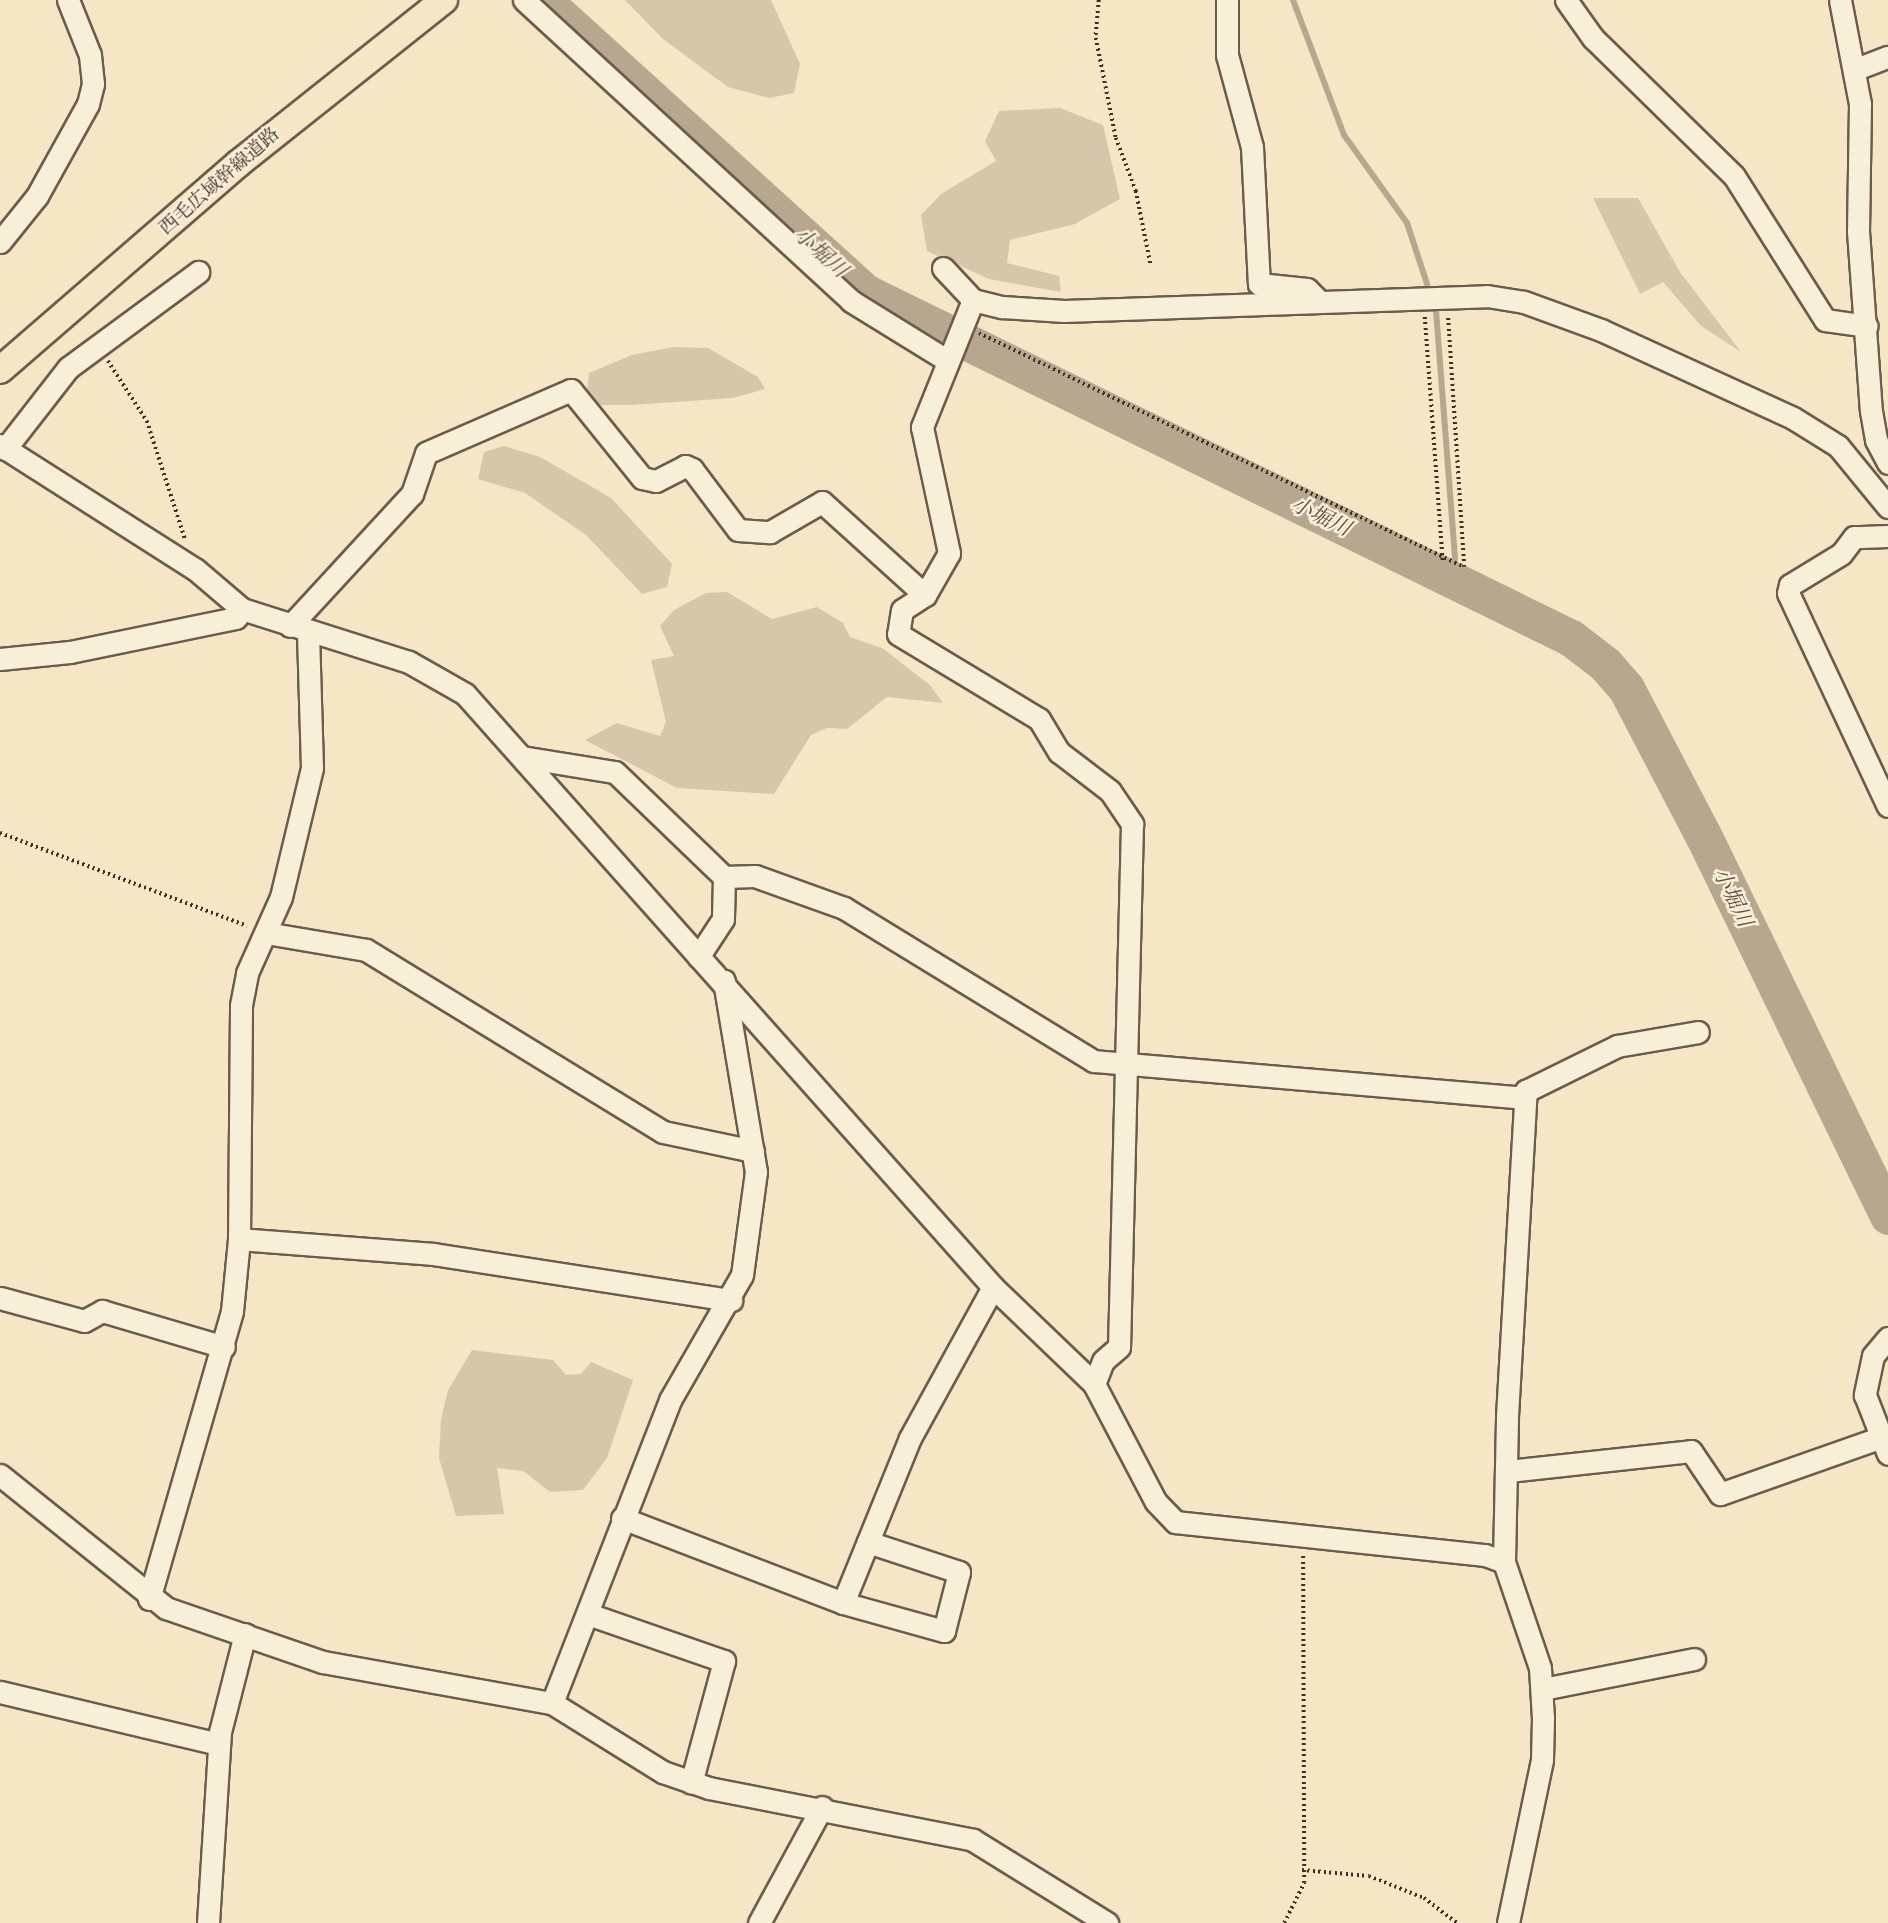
<!DOCTYPE html>
<html>
<head>
<meta charset="utf-8">
<style>
  body { margin:0 }
  #map { position:relative; width:1888px; height:1923px; overflow:hidden; background:#f5e6c5; font-family:"Libre Caslon Text","Noto Serif JP",serif }
  div>[style] { position:absolute }
  .green>* { inset:0; background:#d6c7aa }
  .stream>* { height:6px; margin:-3px; padding:0 3px; transform-origin:3px; border-radius:3px; background:#b7a78f }
  .river>* { height:37px; margin:-18.5px; padding:0 18.5px; transform-origin:18.5px; border-radius:18.5px; background:#b7a78f }
  .path>* { height:3.5px; margin-top:-1.75px; transform-origin:0; background:repeating-linear-gradient(90deg,#402d26 0 2px,transparent 0 5.5px) }
  .roads { filter:drop-shadow(2px 0 #6d5b4e) drop-shadow(-2px 0 #6d5b4e) drop-shadow(0 2px #6d5b4e) drop-shadow(0 -2px #6d5b4e) }
  .minor>* { height:21px; margin:-10.5px; padding:0 10.5px; transform-origin:10.5px; border-radius:10.5px; background:#f8efd9 }
  .major>* { height:26px; margin:-13px; padding:0 13px; transform-origin:13px; border-radius:13px; background:#f5e6c5 }
  span { translate:-50% -50%; white-space:nowrap; text-align:center; line-height:1.15; -webkit-text-stroke:5px #f8efd9; paint-order:stroke }
  .street-label { font-size:19px; color:#402d26 }
  .water-label { font-size:21px; color:#5e4c40; font-style:italic }
</style>
</head>
<body>
<div id="map">
  <div class="green">
    <div style="clip-path:polygon(625px 0,771px 0,800px 64px,794px 93px,769px 98px,728px 87px,663px 39px)"></div>
    <div style="clip-path:polygon(1060px 108px,1103px 125px,1120px 199px,1075px 224px,1010px 240px,1007px 263px,1059px 276px,1061px 292px,989px 279px,927px 251px,921px 215px,941px 194px,996px 161px,985px 141px,999px 111px)"></div>
    <div style="clip-path:polygon(1593px 198px,1638px 198px,1680px 272px,1741px 352px,1701px 326px,1663px 282px,1640px 294px)"></div>
    <div style="clip-path:polygon(674px 347px,708px 348px,758px 377px,765px 389px,733px 398px,632px 405px,598px 405px,587px 391px,589px 373px,632px 355px)"></div>
    <div style="clip-path:polygon(504px 446px,540px 457px,611px 498px,672px 564px,667px 587px,642px 594px,586px 535px,525px 493px,478px 479px,484px 452px)"></div>
    <div style="clip-path:polygon(727px 592px,772px 619px,817px 607px,843px 623px,850px 637px,882px 648px,930px 685px,943px 703px,887px 697px,847px 729px,827px 728px,811px 735px,774px 794px,677px 788px,585px 740px,617px 723px,660px 736px,666px 722px,651px 660px,674px 656px,660px 626px,674px 610px,706px 593px)"></div>
    <div style="clip-path:polygon(472px 1350px,553px 1360px,566px 1375px,581px 1374px,591px 1362px,633px 1380px,607px 1458px,583px 1490px,550px 1492px,523px 1471px,497px 1468px,504px 1514px,456px 1516px,439px 1458px,441px 1419px,448px 1390px)"></div>
  </div>
  <div class="stream">
    <div style="left:1293px;top:0;width:144px;rotate:69.3deg"></div>
    <div style="left:1344px;top:135px;width:108px;rotate:54.4deg"></div>
    <div style="left:1407px;top:223px;width:64px;rotate:71.8deg"></div>
    <div style="left:1436px;top:311px;width:247px;rotate:85.6deg"></div>
    <div style="left:1455px;top:557px;width:24px;rotate:99deg"></div>
  </div>
  <div class="river">
    <div style="left:543px;top:0;width:435px;rotate:42.2deg"></div>
    <div style="left:865px;top:292px;width:786px;rotate:26.11deg"></div>
    <div style="left:1571px;top:638px;width:43px;rotate:37.4deg"></div>
    <div style="left:1605px;top:664px;width:32px;rotate:49deg"></div>
    <div style="left:1626px;top:688px;width:170px;rotate:62.4deg"></div>
    <div style="left:1705px;top:839px;width:419px;rotate:64.1deg"></div>
  </div>
  <div class="path">
    <div style="left:1099px;top:0;width:38px;rotate:95deg"></div>
    <div style="left:1096px;top:38px;width:102px;rotate:78.7deg"></div>
    <div style="left:1116px;top:138px;width:57px;rotate:69.3deg"></div>
    <div style="left:1136px;top:191px;width:76px;rotate:78.7deg"></div>
    <div style="left:1425px;top:317px;width:245px;rotate:85.8deg"></div>
    <div style="left:979px;top:333px;width:538px;rotate:25.76deg"></div>
    <div style="left:1464px;top:567px;width:251px;rotate:-93.7deg"></div>
    <div style="left:108px;top:361px;width:72px;rotate:57deg"></div>
    <div style="left:147px;top:421px;width:124px;rotate:72.1deg"></div>
    <div style="left:0;top:833px;width:264px;rotate:20.6deg"></div>
    <div style="left:1302px;top:1870px;width:67px;rotate:5.1deg"></div>
    <div style="left:1369px;top:1876px;width:59px;rotate:21.8deg"></div>
    <div style="left:1424px;top:1898px;width:41px;rotate:37.1deg"></div>
    <div style="left:1284px;top:1923px;width:45px;rotate:-63.4deg"></div>
    <div style="left:1304px;top:1883px;width:329px;rotate:-90.2deg"></div>
  </div>
  <div class="roads">
    <div class="minor">
      <div style="left:524px;top:0;width:444px;rotate:42.6deg"></div>
      <div style="left:851px;top:301px;width:114px;rotate:31.7deg"></div>
      <div style="left:1227px;top:0;width:55px;rotate:90deg"></div>
      <div style="left:1227px;top:55px;width:95px;rotate:74.8deg"></div>
      <div style="left:1252px;top:147px;width:137px;rotate:87.1deg"></div>
      <div style="left:1259px;top:284px;width:48px;rotate:5.9deg"></div>
      <div style="left:1307px;top:289px;width:14px;rotate:45deg"></div>
      <div style="left:1566px;top:0;width:47px;rotate:54.6deg"></div>
      <div style="left:1593px;top:38px;width:197px;rotate:44.4deg"></div>
      <div style="left:1734px;top:176px;width:170px;rotate:57.7deg"></div>
      <div style="left:1825px;top:320px;width:42px;rotate:8.1deg"></div>
      <div style="left:1840px;top:0;width:106px;rotate:79.1deg"></div>
      <div style="left:1860px;top:104px;width:127px;rotate:90.9deg"></div>
      <div style="left:1858px;top:231px;width:180px;rotate:85.9deg"></div>
      <div style="left:1871px;top:411px;width:29px;rotate:80deg"></div>
      <div style="left:1876px;top:440px;width:26px;rotate:62deg"></div>
      <div style="left:1856px;top:69px;width:34px;rotate:-21deg"></div>
      <div style="left:0;top:242px;width:59px;rotate:-51.2deg"></div>
      <div style="left:37px;top:196px;width:105px;rotate:-61deg"></div>
      <div style="left:88px;top:104px;width:21px;rotate:-76deg"></div>
      <div style="left:93px;top:84px;width:29px;rotate:-96deg"></div>
      <div style="left:90px;top:55px;width:59px;rotate:-111.8deg"></div>
      <div style="left:943px;top:268px;width:44px;rotate:46.8deg"></div>
      <div style="left:973px;top:300px;width:30px;rotate:14deg"></div>
      <div style="left:1002px;top:307px;width:62px;rotate:3.7deg"></div>
      <div style="left:1064px;top:311px;width:423px;rotate:-2deg"></div>
      <div style="left:1487px;top:296px;width:37px;rotate:9deg"></div>
      <div style="left:1524px;top:302px;width:82px;rotate:20deg"></div>
      <div style="left:1601px;top:330px;width:211px;rotate:24.6deg"></div>
      <div style="left:1793px;top:418px;width:53px;rotate:31.9deg"></div>
      <div style="left:1838px;top:446px;width:79px;rotate:50.7deg"></div>
      <div style="left:973px;top:300px;width:137px;rotate:111.9deg"></div>
      <div style="left:922px;top:427px;width:129px;rotate:77.9deg"></div>
      <div style="left:949px;top:553px;width:48px;rotate:119.7deg"></div>
      <div style="left:925px;top:595px;width:27px;rotate:147deg"></div>
      <div style="left:902px;top:610px;width:24px;rotate:99deg"></div>
      <div style="left:898px;top:634px;width:165px;rotate:31.1deg"></div>
      <div style="left:1039px;top:719px;width:39px;rotate:59deg"></div>
      <div style="left:1059px;top:752px;width:64px;rotate:37.4deg"></div>
      <div style="left:1110px;top:791px;width:40px;rotate:56deg"></div>
      <div style="left:1132px;top:824px;width:523px;rotate:91.42deg"></div>
      <div style="left:1119px;top:1347px;width:21px;rotate:139deg"></div>
      <div style="left:1103px;top:1361px;width:25px;rotate:111deg"></div>
      <div style="left:0;top:445px;width:231px;rotate:32.5deg"></div>
      <div style="left:195px;top:569px;width:62px;rotate:40.4deg"></div>
      <div style="left:242px;top:609px;width:175px;rotate:17.6deg"></div>
      <div style="left:409px;top:662px;width:64px;rotate:29.7deg"></div>
      <div style="left:465px;top:694px;width:794px;rotate:48.32deg"></div>
      <div style="left:993px;top:1287px;width:140px;rotate:43.8deg"></div>
      <div style="left:1094px;top:1384px;width:133px;rotate:62.3deg"></div>
      <div style="left:1156px;top:1502px;width:28px;rotate:46deg"></div>
      <div style="left:1175px;top:1522px;width:312px;rotate:6.1deg"></div>
      <div style="left:1485px;top:1555px;width:20px;rotate:20deg"></div>
      <div style="left:1504px;top:1562px;width:112px;rotate:71.2deg"></div>
      <div style="left:1540px;top:1668px;width:50px;rotate:86.6deg"></div>
      <div style="left:1543px;top:1718px;width:42px;rotate:91.4deg"></div>
      <div style="left:1542px;top:1760px;width:167px;rotate:101.8deg"></div>
      <div style="left:5px;top:449px;width:103px;rotate:-52.1deg"></div>
      <div style="left:68px;top:368px;width:162px;rotate:-36.4deg"></div>
      <div style="left:1888px;top:536px;width:34px;rotate:178deg"></div>
      <div style="left:1854px;top:537px;width:21px;rotate:127deg"></div>
      <div style="left:1841px;top:554px;width:60px;rotate:148.7deg"></div>
      <div style="left:1790px;top:585px;width:8px;rotate:104deg"></div>
      <div style="left:1788px;top:593px;width:235px;rotate:64.9deg"></div>
      <div style="left:290px;top:626px;width:180px;rotate:-47.3deg"></div>
      <div style="left:412px;top:494px;width:43px;rotate:-71.1deg"></div>
      <div style="left:426px;top:453px;width:158px;rotate:-23.5deg"></div>
      <div style="left:571px;top:390px;width:113px;rotate:51.1deg"></div>
      <div style="left:642px;top:478px;width:14px;rotate:12deg"></div>
      <div style="left:656px;top:481px;width:33px;rotate:-27deg"></div>
      <div style="left:685px;top:466px;width:8px;rotate:23deg"></div>
      <div style="left:692px;top:469px;width:76px;rotate:53deg"></div>
      <div style="left:738px;top:530px;width:32px;rotate:4deg"></div>
      <div style="left:770px;top:532px;width:60px;rotate:-30deg"></div>
      <div style="left:822px;top:502px;width:139px;rotate:42.1deg"></div>
      <div style="left:0;top:659px;width:70px;rotate:-5.7deg"></div>
      <div style="left:70px;top:652px;width:169px;rotate:-11.6deg"></div>
      <div style="left:236px;top:618px;width:11px;rotate:-56deg"></div>
      <div style="left:522px;top:757px;width:94px;rotate:9.2deg"></div>
      <div style="left:615px;top:772px;width:151px;rotate:43.9deg"></div>
      <div style="left:724px;top:877px;width:42px;rotate:91.4deg"></div>
      <div style="left:723px;top:919px;width:45px;rotate:123.3deg"></div>
      <div style="left:724px;top:877px;width:31px;rotate:-2deg"></div>
      <div style="left:755px;top:876px;width:95px;rotate:19.8deg"></div>
      <div style="left:844px;top:908px;width:293px;rotate:31.5deg"></div>
      <div style="left:1094px;top:1061px;width:432px;rotate:4.9deg"></div>
      <div style="left:266px;top:933px;width:101px;rotate:9.6deg"></div>
      <div style="left:366px;top:950px;width:348px;rotate:31.5deg"></div>
      <div style="left:663px;top:1132px;width:92px;rotate:11.9deg"></div>
      <div style="left:239px;top:1239px;width:195px;rotate:4.4deg"></div>
      <div style="left:433px;top:1254px;width:302px;rotate:8.8deg"></div>
      <div style="left:0;top:1298px;width:87px;rotate:15.3deg"></div>
      <div style="left:84px;top:1321px;width:21px;rotate:-29deg"></div>
      <div style="left:102px;top:1311px;width:127px;rotate:16.4deg"></div>
      <div style="left:1888px;top:1338px;width:23px;rotate:130deg"></div>
      <div style="left:1873px;top:1356px;width:40px;rotate:102deg"></div>
      <div style="left:1865px;top:1395px;width:63px;rotate:68.7deg"></div>
      <div style="left:1508px;top:1471px;width:184px;rotate:-6.2deg"></div>
      <div style="left:1691px;top:1451px;width:52px;rotate:56deg"></div>
      <div style="left:1720px;top:1494px;width:172px;rotate:-19.4deg"></div>
      <div style="left:0;top:1475px;width:213px;rotate:38.7deg"></div>
      <div style="left:166px;top:1608px;width:166px;rotate:19deg"></div>
      <div style="left:323px;top:1662px;width:233px;rotate:10.2deg"></div>
      <div style="left:552px;top:1703px;width:131px;rotate:31.9deg"></div>
      <div style="left:663px;top:1772px;width:49px;rotate:19.2deg"></div>
      <div style="left:709px;top:1788px;width:269px;rotate:11.1deg"></div>
      <div style="left:973px;top:1840px;width:158px;rotate:31.8deg"></div>
      <div style="left:622px;top:1518px;width:237px;rotate:21deg"></div>
      <div style="left:843px;top:1603px;width:178px;rotate:-67.9deg"></div>
      <div style="left:910px;top:1438px;width:172px;rotate:-61.2deg"></div>
      <div style="left:1504px;top:1562px;width:146px;rotate:-88.8deg"></div>
      <div style="left:1507px;top:1416px;width:326px;rotate:-86.7deg"></div>
      <div style="left:1526px;top:1091px;width:102px;rotate:-26.3deg"></div>
      <div style="left:1617px;top:1046px;width:82px;rotate:-9.8deg"></div>
      <div style="left:149px;top:1599px;width:300px;rotate:-73.9deg"></div>
      <div style="left:232px;top:1311px;width:72px;rotate:-84.4deg"></div>
      <div style="left:239px;top:1239px;width:234px;rotate:-89.5deg"></div>
      <div style="left:241px;top:1005px;width:33px;rotate:-79deg"></div>
      <div style="left:247px;top:973px;width:83px;rotate:-65.9deg"></div>
      <div style="left:281px;top:897px;width:133px;rotate:-76.5deg"></div>
      <div style="left:312px;top:768px;width:135px;rotate:-91.7deg"></div>
      <div style="left:843px;top:1603px;width:105px;rotate:15.5deg"></div>
      <div style="left:944px;top:1631px;width:61px;rotate:-75.7deg"></div>
      <div style="left:959px;top:1572px;width:96px;rotate:-161.8deg"></div>
      <div style="left:588px;top:1614px;width:144px;rotate:19.1deg"></div>
      <div style="left:724px;top:1661px;width:126px;rotate:105.1deg"></div>
      <div style="left:1543px;top:1689px;width:154px;rotate:-11.2deg"></div>
      <div style="left:0;top:1692px;width:225px;rotate:13.4deg"></div>
      <div style="left:552px;top:1703px;width:325px;rotate:-68.7deg"></div>
      <div style="left:670px;top:1400px;width:144px;rotate:-60.1deg"></div>
      <div style="left:742px;top:1275px;width:104px;rotate:-82.3deg"></div>
      <div style="left:756px;top:1172px;width:194px;rotate:-99.5deg"></div>
      <div style="left:208px;top:1923px;width:191px;rotate:-86.4deg"></div>
      <div style="left:220px;top:1732px;width:101px;rotate:-75.7deg"></div>
      <div style="left:759px;top:1923px;width:132px;rotate:-61.5deg"></div>
    </div>
    <div class="major">
      <div style="left:0;top:370px;width:316px;rotate:-40.9deg"></div>
      <div style="left:239px;top:163px;width:262px;rotate:-38.5deg"></div>
    </div>
  </div>
  <div class="street-label">
    <span style="left:219px;top:181px;rotate:-41deg">西毛広域幹線道路</span>
  </div>
  <div class="water-label">
    <span style="left:821px;top:252px;rotate:42deg">小堀川</span>
    <span style="left:1321px;top:516px;rotate:26deg">小堀川</span>
    <span style="left:1733px;top:897px;rotate:64deg">小堀川</span>
  </div>
</div>
</body>
</html>
